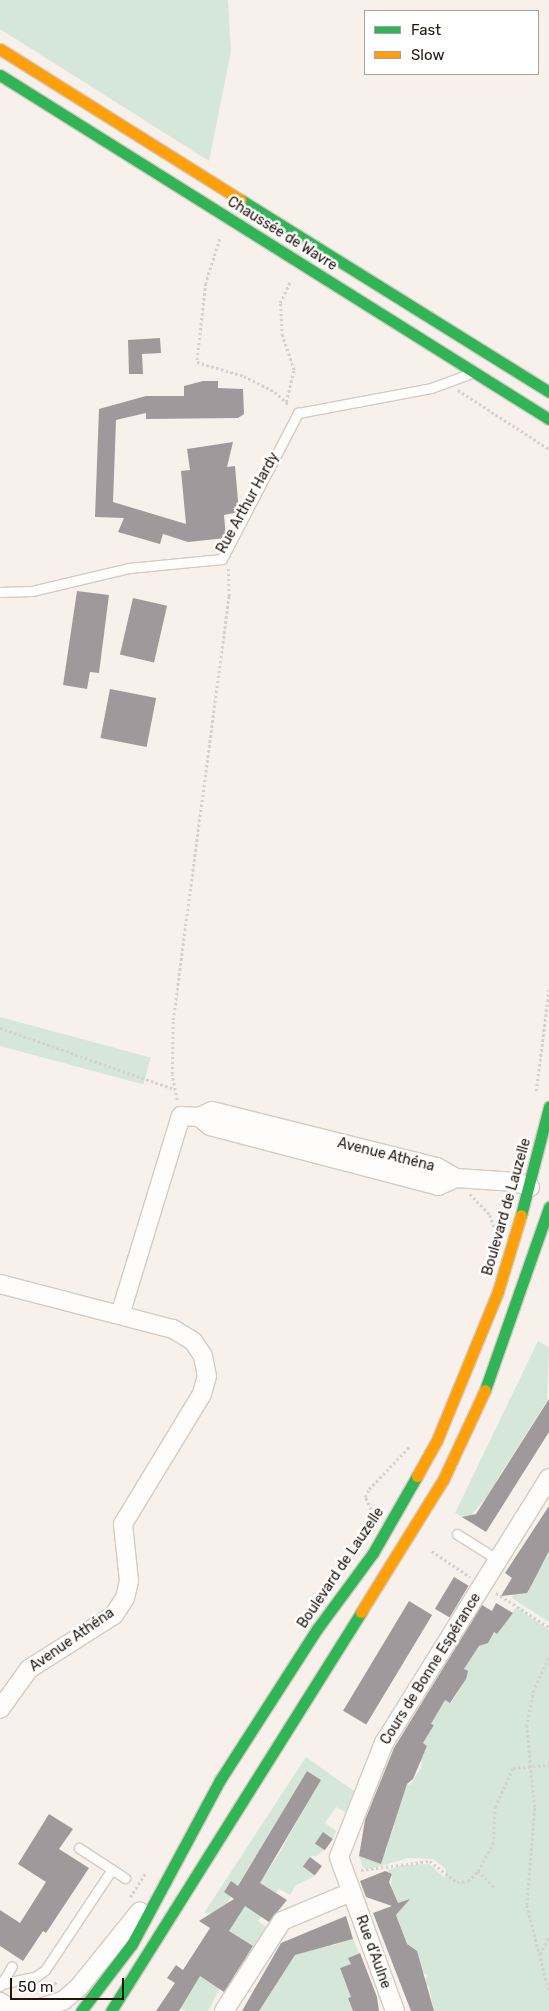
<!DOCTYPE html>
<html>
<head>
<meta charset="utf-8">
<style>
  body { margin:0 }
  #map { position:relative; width:549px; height:2011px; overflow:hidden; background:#f8f1eb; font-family:Rubik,sans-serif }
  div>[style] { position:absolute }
  .green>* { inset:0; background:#d5e7d8; transform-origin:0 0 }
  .building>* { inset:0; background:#9f999c; transform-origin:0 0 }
  .path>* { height:2.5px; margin-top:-1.25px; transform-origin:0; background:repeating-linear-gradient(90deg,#d3d1cf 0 2.5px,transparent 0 5px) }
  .roads { filter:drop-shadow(1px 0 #d4cbc4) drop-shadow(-1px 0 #d4cbc4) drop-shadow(0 1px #d4cbc4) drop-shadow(0 -1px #d4cbc4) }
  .lane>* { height:9px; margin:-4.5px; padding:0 4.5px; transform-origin:4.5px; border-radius:4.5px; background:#fefdfc }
  .street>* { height:18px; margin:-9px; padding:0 9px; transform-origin:9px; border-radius:9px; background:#fefdfc }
  .fast>* { height:11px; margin:-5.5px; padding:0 5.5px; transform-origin:5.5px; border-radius:5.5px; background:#30b455 }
  .slow>* { height:11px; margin:-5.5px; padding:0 5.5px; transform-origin:5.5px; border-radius:5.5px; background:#ff9f0a }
  span { translate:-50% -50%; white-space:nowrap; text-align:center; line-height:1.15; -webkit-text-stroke:5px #fff; paint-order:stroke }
  .street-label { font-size:14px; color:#21160e }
  .legend { position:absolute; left:364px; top:10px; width:175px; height:65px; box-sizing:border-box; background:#fff; border:1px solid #a6a29f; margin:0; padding:6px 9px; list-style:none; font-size:15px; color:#21160e }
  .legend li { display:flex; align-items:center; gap:10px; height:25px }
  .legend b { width:25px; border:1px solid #a6a29f }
  .scale { position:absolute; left:10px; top:1978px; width:114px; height:22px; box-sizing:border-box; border:2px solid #21160e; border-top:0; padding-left:6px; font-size:15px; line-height:18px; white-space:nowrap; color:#21160e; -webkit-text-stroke:4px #fff; paint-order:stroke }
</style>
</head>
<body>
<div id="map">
  <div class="green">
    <div style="clip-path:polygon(0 0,228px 0,231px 51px,209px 161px,0 29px)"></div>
    <div style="left:0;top:1017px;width:156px;height:28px;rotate:15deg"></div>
    <div style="clip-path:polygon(538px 1341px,549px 1347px,547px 1401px,496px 1481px,499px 1483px,467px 1520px,455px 1513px)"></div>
    <div style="clip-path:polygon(549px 1551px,549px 1622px,512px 1598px,515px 1590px,527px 1593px)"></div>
    <div style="clip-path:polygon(516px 1607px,549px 1630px,549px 2011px,434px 2011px,429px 1986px,422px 1986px,428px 1975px,421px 1972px,417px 1952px,407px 1945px,396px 1915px,400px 1910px,391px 1893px,392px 1874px,385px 1871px,402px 1865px,429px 1864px,445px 1878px,446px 1869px,433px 1859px,408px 1858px,371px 1869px,363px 1868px,359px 1856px,375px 1862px,380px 1848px,387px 1850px,387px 1833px,391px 1834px,394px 1826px,386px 1822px,404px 1783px,410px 1785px,421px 1768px,422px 1762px,417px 1760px,420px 1752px,425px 1752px,427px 1746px,423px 1743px,434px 1726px,431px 1724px,445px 1700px,451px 1703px,466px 1679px,464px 1669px,479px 1646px,488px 1642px,494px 1632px,497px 1634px)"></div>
    <div style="clip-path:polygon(306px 1757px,354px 1791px,347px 1813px,336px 1807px,325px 1823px,336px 1831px,333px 1839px,323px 1833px,324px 1850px,315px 1857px,312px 1855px,303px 1867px,315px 1876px,296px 1885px,290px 1895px,279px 1889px,258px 1921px,269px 1929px,255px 1948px,247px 1942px,239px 1953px,248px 1959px,240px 1970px,232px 1965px,208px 2011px,185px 2011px,178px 2007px,280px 1852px,320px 1780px,307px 1771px,238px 1886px,231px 1882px,224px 1892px,231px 1897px,220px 1914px,204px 1913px)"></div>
    <div style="clip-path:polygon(324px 1927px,331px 1946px,353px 1939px,359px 1953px,349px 1957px,351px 1964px,340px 1968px,352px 1996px,348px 1998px,353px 2011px,259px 2011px,289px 1964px,290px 1957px,317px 1948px)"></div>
  </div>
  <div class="building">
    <div style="clip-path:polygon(160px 338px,161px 353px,142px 354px,143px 374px,129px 374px,128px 340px)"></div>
    <div style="clip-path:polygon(203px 381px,218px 381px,218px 388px,243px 389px,244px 414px,238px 418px,146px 419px,146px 413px,116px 420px,113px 502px,186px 524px,181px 471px,190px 470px,187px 449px,233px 442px,227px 467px,235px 466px,239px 512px,224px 515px,226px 538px,188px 542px,163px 534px,160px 544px,118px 532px,124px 518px,95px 517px,99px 409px,146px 396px,184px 396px,184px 386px)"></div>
    <div style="clip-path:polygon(77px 591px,109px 595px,99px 673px,90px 672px,87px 689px,63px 685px)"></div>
    <div style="left:133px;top:598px;width:35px;height:58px;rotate:13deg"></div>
    <div style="left:110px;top:689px;width:47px;height:50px;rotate:11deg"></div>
    <div style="clip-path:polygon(549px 1399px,549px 1432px,486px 1532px,462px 1517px,476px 1514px)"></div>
    <div style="clip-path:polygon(549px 1506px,549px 1551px,532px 1584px,527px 1593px,501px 1596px,512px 1578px,505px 1573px)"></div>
    <div style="left:454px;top:1577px;width:17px;height:37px;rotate:31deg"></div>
    <div style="left:409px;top:1601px;width:27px;height:128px;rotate:31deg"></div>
    <div style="clip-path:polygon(496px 1603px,513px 1613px,497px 1634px,494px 1632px,488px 1643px,479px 1646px,464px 1669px,468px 1671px,466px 1679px,450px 1703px,445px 1700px,431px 1724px,434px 1725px,423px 1743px,427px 1746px,413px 1779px,407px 1784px,381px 1864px,359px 1856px,365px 1820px,394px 1748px,482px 1605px,492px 1611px)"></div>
    <div style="clip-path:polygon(307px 1771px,321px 1780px,260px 1883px,287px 1900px,269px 1922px,245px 1906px,229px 1931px,253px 1946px,224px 1992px,200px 1976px,179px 2011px,156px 2011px,175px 1983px,167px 1978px,176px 1965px,183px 1970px,210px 1928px,199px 1921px,234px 1899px,224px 1892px,231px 1881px,238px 1886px)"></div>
    <div style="clip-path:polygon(49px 1814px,73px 1829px,59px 1849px,89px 1868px,46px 1933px,43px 1931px,23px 1961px,0 1946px,0 1910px,20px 1923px,46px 1882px,18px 1864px)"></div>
    <div style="left:323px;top:1832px;width:12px;height:14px;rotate:35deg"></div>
    <div style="left:310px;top:1857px;width:15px;height:12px;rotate:37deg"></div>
    <div style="clip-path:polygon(385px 1871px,392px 1874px,389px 1882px,398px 1903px,410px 1899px,396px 1915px,407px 1944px,417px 1951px,434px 2011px,411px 2011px,373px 1913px,392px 1906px,366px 1897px,360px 1881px)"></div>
    <div style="clip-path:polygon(346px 1916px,353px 1939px,295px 1955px,259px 2011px,242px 2011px,281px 1943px)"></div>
    <div style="clip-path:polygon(360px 1953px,377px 1997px,379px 2011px,353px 2011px,348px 1998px,351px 1997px,340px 1968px,351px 1964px,348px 1958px)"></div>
  </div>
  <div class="path">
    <div style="left:220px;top:239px;width:46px;rotate:107.7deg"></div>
    <div style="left:206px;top:283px;width:80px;rotate:96.5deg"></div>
    <div style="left:197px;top:362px;width:49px;rotate:16.6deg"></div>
    <div style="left:244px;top:376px;width:35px;rotate:27deg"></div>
    <div style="left:275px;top:392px;width:19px;rotate:43deg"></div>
    <div style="left:458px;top:390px;width:108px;rotate:33deg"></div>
    <div style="left:286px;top:402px;width:33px;rotate:-76deg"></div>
    <div style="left:294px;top:370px;width:36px;rotate:-109deg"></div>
    <div style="left:282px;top:336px;width:33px;rotate:-93deg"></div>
    <div style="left:280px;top:303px;width:23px;rotate:-65deg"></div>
    <div style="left:0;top:1028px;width:184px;rotate:19.3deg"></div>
    <div style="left:536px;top:1091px;width:103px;rotate:-82.7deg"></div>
    <div style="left:177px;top:1100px;width:26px;rotate:-101deg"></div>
    <div style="left:172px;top:1074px;width:54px;rotate:-88.9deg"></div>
    <div style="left:173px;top:1020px;width:428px;rotate:-82.5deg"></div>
    <div style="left:229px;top:596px;width:28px;rotate:-92deg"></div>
    <div style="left:470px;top:1194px;width:29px;rotate:46deg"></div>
    <div style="left:490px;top:1215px;width:15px;rotate:70deg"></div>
    <div style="left:373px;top:1514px;width:19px;rotate:-115deg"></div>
    <div style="left:365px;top:1497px;width:9px;rotate:-63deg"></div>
    <div style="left:369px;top:1489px;width:58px;rotate:-46.4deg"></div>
    <div style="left:432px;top:1551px;width:46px;rotate:34.4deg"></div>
    <div style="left:496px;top:1593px;width:63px;rotate:32.7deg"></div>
    <div style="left:549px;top:1658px;width:35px;rotate:115deg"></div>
    <div style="left:534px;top:1690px;width:36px;rotate:101deg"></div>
    <div style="left:527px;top:1725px;width:83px;rotate:84.5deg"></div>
    <div style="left:535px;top:1808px;width:97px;rotate:94.7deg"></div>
    <div style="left:527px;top:1905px;width:89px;rotate:75.7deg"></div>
    <div style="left:361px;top:1870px;width:70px;rotate:-7.4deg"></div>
    <div style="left:430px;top:1861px;width:34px;rotate:38deg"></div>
    <div style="left:457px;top:1882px;width:11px;rotate:-5deg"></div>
    <div style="left:468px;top:1881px;width:14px;rotate:-45deg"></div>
    <div style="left:478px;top:1871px;width:31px;rotate:-61deg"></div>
    <div style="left:493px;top:1844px;width:37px;rotate:-87deg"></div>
    <div style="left:495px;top:1807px;width:43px;rotate:-65.2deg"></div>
    <div style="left:513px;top:1768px;width:36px;rotate:-5deg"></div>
    <div style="left:478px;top:1871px;width:25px;rotate:45deg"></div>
    <div style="left:130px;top:1897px;width:30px;rotate:-57deg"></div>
    <div style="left:540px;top:1954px;width:20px;rotate:-63deg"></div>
    <div style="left:40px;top:1989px;width:19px;rotate:-21deg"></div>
  </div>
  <div class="roads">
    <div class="lane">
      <div style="left:0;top:592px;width:32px;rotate:-2deg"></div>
      <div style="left:32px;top:591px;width:100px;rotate:-13.3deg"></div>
      <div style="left:129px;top:568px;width:93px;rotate:-5.5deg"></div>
      <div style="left:222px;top:559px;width:165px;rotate:-62.5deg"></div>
      <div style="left:298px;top:413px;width:135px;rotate:-10.6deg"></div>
      <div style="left:431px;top:388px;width:40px;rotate:-20.2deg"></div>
      <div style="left:457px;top:1534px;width:49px;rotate:32.4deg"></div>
      <div style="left:79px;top:1848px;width:55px;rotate:33.1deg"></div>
      <div style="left:1px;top:1984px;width:35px;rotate:-12deg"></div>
      <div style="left:35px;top:1977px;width:12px;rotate:-35deg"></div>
      <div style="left:45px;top:1970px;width:121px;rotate:-56.4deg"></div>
      <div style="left:0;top:1986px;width:23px;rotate:-59deg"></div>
    </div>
    <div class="street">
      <div style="left:199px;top:1117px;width:14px;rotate:39deg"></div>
      <div style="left:210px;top:1126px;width:236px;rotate:14.7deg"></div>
      <div style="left:438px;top:1186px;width:20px;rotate:-24deg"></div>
      <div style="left:456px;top:1178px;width:60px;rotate:3.8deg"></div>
      <div style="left:516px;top:1182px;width:15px;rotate:20deg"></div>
      <div style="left:0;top:1284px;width:179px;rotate:14.6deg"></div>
      <div style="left:173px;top:1329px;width:23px;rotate:31deg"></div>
      <div style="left:193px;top:1341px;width:18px;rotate:56deg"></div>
      <div style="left:203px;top:1356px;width:20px;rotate:79deg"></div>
      <div style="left:207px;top:1376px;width:19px;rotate:106deg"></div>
      <div style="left:202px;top:1394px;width:152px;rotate:121.3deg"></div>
      <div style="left:123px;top:1524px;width:57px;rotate:84deg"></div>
      <div style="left:129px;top:1581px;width:17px;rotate:103deg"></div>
      <div style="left:125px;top:1598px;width:20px;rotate:123deg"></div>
      <div style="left:114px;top:1615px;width:101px;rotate:147.6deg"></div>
      <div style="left:29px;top:1669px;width:49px;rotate:125.9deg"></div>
      <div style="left:120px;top:1315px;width:208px;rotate:-73deg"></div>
      <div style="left:181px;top:1116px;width:18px;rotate:3deg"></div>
      <div style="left:199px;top:1117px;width:14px;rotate:-25deg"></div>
      <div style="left:212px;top:1111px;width:232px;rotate:14deg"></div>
      <div style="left:437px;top:1167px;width:22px;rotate:30deg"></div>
      <div style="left:0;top:2002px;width:14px;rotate:30deg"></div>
      <div style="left:12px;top:2009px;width:25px"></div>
      <div style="left:37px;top:2009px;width:28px;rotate:-18deg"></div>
      <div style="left:64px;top:2000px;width:20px;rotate:-41deg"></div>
      <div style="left:79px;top:1987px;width:97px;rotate:-51.2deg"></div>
      <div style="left:224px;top:2011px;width:107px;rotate:-57.2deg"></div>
      <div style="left:282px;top:1921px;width:75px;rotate:-22.8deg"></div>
      <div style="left:395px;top:2011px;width:164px;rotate:-110deg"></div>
      <div style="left:339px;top:1857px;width:123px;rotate:-68.5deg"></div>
      <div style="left:384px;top:1743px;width:312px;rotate:-58.1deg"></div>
    </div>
    <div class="fast">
      <div style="left:0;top:75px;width:648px;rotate:32.07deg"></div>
      <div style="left:241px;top:200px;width:363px;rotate:31.9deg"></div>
      <div style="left:521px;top:1215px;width:112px;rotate:-75.5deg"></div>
      <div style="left:485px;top:1390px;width:194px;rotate:-70.7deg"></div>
      <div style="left:81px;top:2011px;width:84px;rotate:-52.7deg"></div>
      <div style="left:132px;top:1944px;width:186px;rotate:-61.8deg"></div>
      <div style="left:220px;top:1780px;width:179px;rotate:-57.3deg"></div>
      <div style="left:317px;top:1629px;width:94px;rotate:-53.6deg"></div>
      <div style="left:373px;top:1553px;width:89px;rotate:-60.3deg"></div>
      <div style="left:111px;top:2011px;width:471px;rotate:-57.9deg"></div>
    </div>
    <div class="slow">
      <div style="left:0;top:49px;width:284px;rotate:32.1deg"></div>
      <div style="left:417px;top:1476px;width:41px;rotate:-60.9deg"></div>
      <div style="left:437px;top:1440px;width:161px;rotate:-67.7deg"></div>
      <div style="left:498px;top:1291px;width:79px;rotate:-73.2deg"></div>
      <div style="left:361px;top:1612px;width:155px;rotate:-58.2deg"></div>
      <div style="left:443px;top:1480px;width:99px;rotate:-65deg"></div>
    </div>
  </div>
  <div class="street-label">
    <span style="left:282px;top:234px;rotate:32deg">Chaussée de Wavre</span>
    <span style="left:248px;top:503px;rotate:-61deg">Rue Arthur Hardy</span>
    <span style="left:386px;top:1155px;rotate:14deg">Avenue Athéna</span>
    <span style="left:507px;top:1207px;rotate:-74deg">Boulevard de Lauzelle</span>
    <span style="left:341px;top:1568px;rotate:-56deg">Boulevard de Lauzelle</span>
    <span style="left:72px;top:1640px;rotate:-35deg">Avenue Athéna</span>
    <span style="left:431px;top:1669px;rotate:-58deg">Cours de Bonne Espérance</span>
    <span style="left:373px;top:1952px;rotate:70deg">Rue d'Aulne</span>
  </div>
  <ul class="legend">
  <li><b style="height:6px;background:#30b455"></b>Fast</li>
  <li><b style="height:6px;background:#ff9f0a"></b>Slow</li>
  </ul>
  <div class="scale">50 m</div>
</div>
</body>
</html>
